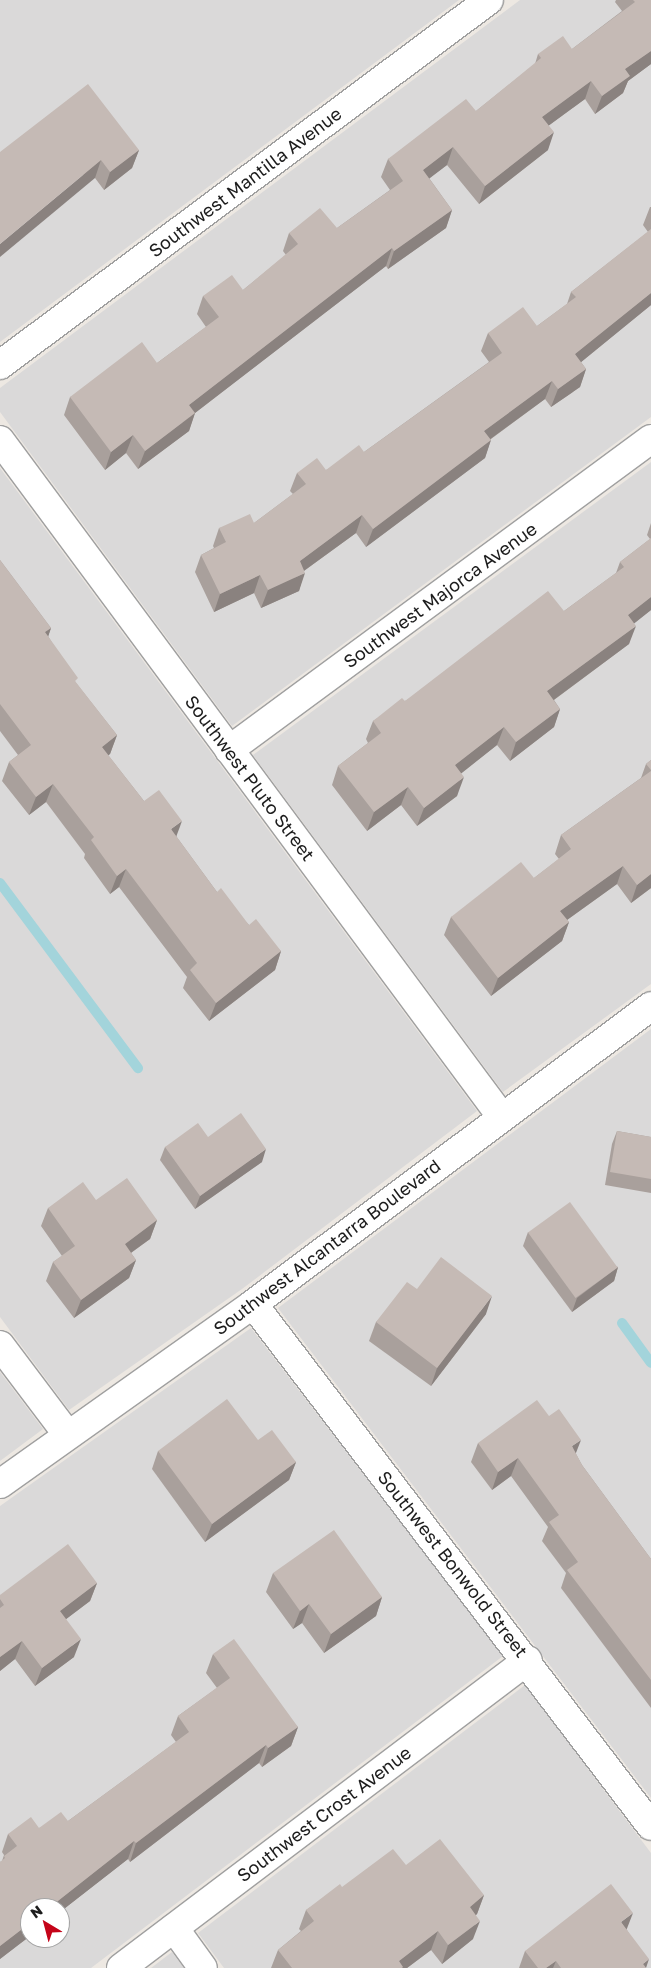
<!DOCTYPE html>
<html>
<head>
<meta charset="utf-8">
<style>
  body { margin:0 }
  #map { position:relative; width:651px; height:1968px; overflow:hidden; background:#ede8e2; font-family:"Golos Text",sans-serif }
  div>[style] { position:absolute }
  .residential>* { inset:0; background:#dad9d9 }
  .stream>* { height:10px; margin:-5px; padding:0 5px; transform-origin:5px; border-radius:5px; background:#a3d4db }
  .roads { filter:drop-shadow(1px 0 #a0a0a0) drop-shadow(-1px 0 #a0a0a0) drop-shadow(0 1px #a0a0a0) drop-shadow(0 -1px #a0a0a0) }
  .minor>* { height:28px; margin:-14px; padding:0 14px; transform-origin:14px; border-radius:14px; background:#fff }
  .tertiary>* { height:28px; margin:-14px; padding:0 14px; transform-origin:14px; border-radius:14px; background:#fff }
  .wall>* { inset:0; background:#a9a09c }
  .shaded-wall>* { inset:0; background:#8a827f }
  .building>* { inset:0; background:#c5bab5; transform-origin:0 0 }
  span { translate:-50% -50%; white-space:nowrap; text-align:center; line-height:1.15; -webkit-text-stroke:4px #fff; paint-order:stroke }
  .street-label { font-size:18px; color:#1c1c1c }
  .north { position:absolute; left:20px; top:1898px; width:50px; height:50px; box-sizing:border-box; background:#fff; border:1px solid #a4a4a4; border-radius:50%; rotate:323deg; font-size:14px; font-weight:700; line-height:20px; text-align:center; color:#1c1c1c }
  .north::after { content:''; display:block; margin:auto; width:18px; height:22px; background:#c50419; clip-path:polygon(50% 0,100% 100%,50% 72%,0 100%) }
</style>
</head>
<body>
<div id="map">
  <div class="residential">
    <div style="clip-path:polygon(0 0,459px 0,0 342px)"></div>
    <div style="clip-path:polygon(520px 0,651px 0,651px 417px,232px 726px,0 412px,0 388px)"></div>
    <div style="clip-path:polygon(651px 462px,651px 984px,503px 1092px,253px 755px)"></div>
    <div style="clip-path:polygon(0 468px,477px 1111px,242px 1289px,69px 1410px,0 1317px)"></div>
    <div style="clip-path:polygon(651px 1029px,651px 1798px,278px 1308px)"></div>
    <div style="clip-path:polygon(evenodd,251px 1328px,503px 1656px,91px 1968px,0 1968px,0 1506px,251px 1328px,30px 1908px,60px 1908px,60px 1938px,30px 1938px,30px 1908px)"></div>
    <div style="clip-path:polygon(0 1372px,43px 1429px,0 1461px)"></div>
    <div style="clip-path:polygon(525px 1685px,651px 1853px,651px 1968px,224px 1968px,198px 1933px)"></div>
    <div style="clip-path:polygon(172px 1952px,184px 1968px,151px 1968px)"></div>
  </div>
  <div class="stream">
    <div style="left:0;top:883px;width:231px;rotate:53.3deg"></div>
    <div style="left:622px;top:1323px;width:49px;rotate:54.1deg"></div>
  </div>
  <div class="roads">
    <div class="minor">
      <div style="left:0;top:365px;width:610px;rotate:-36.74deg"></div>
      <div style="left:0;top:440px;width:841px;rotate:53.46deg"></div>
      <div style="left:229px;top:750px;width:524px;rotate:-36.39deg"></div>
      <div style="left:253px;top:1304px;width:656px;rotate:52.68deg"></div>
      <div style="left:0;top:1345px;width:111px;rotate:53deg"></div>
      <div style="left:174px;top:1928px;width:49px;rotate:54.1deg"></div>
      <div style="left:121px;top:1968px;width:510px;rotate:-37.12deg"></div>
    </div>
    <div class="tertiary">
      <div style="left:0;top:1484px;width:310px;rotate:-35.4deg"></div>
      <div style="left:253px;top:1304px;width:497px;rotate:-36.8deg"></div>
    </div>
  </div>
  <div class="wall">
    <div style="clip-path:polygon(616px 0,651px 0,651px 64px,628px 81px,623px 93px,595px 114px,585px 99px,549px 125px,548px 150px,479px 204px,447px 165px,429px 178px,452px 210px,446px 228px,388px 269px,386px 266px,195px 413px,189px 431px,138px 469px,126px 453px,105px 470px,64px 415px,70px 397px,157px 363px,206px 327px,197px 314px,203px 296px,243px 290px,286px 255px,283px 251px,289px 233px,337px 228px,390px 190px,381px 177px,388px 159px,476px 111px,535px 64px,538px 54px,572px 49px,622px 11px,615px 2px)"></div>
    <div style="clip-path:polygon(139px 150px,132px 168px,104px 190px,95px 178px,0 152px)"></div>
    <div style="clip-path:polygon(650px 207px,651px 207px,651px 305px,581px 362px,586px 369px,580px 387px,551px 407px,545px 399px,491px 439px,485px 458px,366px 547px,356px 533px,304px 571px,299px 591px,261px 608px,254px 593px,214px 612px,195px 572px,201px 555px,214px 548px,213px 546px,219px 528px,254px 523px,293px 494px,290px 491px,297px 473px,326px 470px,364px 452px,489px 362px,481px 351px,488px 333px,537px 326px,567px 304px,571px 292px,648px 232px,643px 225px)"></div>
    <div style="clip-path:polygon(651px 523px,651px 610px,634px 623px,629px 644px,554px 700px,560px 709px,554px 727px,510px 761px,497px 745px,461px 773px,457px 796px,417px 826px,401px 805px,367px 831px,332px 785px,338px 766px,368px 743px,366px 739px,373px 721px,405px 701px,564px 611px,616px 573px,620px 562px,650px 539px,647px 535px)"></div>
    <div style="clip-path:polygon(0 560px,51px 628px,48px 636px,76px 683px,117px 735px,110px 754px,108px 755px,144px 801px,176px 836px,217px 892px,249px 925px,281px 951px,275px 970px,209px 1021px,183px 988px,187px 977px,119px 887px,110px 894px,84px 858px,85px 854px,46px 802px,29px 815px,2px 781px,9px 762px,18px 755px,0 731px)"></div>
    <div style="clip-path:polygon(651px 760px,651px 888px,631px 903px,617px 884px,567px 920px,569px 922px,562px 941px,491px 996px,444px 935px,451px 917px,534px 878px,559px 859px,555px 854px,561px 835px,641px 778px,646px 764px)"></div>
    <div style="clip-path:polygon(617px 1131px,651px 1137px,651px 1193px,605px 1185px,612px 1144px)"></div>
    <div style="clip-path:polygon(208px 1137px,262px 1162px,195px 1209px,160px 1160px,165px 1147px)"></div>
    <div style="clip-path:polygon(96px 1200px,157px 1220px,150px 1239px,131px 1253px,136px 1260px,129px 1278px,74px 1318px,46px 1281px,53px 1262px,62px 1256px,41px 1226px,48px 1208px)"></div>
    <div style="clip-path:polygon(528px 1232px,618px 1267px,614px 1281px,572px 1312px,523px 1246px)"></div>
    <div style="clip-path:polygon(417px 1289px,486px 1314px,431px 1386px,369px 1341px,376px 1322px)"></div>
    <div style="clip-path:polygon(258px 1440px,296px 1462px,289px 1480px,205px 1542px,152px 1469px,158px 1451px)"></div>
    <div style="clip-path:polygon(478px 1443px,576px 1454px,582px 1465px,651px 1559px,651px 1708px,561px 1588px,566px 1573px,542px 1541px,548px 1527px,511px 1476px,492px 1490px,471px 1462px)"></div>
    <div style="clip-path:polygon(273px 1573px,382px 1597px,376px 1616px,324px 1653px,302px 1623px,293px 1629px,266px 1592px)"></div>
    <div style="clip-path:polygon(97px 1583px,90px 1601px,66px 1619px,74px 1657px,35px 1686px,15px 1659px,0 1671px,0 1595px)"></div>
    <div style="clip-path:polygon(213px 1654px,298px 1727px,291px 1746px,262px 1767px,259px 1763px,130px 1862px,128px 1859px,60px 1912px,60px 1908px,30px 1908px,30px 1936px,0 1959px,0 1862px,2px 1861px,4px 1855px,2px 1852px,8px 1834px,39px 1828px,68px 1821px,176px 1742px,171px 1735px,178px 1716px,217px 1688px,206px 1673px)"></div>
    <div style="clip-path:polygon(342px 1887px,484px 1895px,477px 1914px,476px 1915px,473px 1939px,442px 1964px,431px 1950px,407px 1968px,271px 1968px,278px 1950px,301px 1931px,299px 1929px,306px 1910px)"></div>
    <div style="clip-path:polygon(627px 1930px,646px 1968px,519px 1968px,525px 1951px)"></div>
  </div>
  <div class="shaded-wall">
    <div style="clip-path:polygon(651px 51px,651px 64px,628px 81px,623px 93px,595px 114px,602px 96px,625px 69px)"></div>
    <div style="clip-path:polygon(591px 81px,585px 99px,536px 135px,542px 117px)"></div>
    <div style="clip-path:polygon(554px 132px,548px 150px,479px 204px,485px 186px)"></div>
    <div style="clip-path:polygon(453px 147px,447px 165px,417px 188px,423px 170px)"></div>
    <div style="clip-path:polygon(139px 150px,132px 168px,104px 190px,110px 172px)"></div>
    <div style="clip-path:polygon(101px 160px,95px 178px,0 257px,0 244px)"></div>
    <div style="clip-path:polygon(452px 210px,446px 228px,388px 269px,394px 251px)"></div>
    <div style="clip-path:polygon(392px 248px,386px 266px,182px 423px,189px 405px)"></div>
    <div style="clip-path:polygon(651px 293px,651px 305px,569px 372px,575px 354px)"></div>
    <div style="clip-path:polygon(586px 369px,580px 387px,551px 407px,558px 389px)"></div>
    <div style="clip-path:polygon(552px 381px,545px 399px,478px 448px,484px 431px)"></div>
    <div style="clip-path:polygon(195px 413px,189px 431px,138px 469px,145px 451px)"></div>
    <div style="clip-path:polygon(133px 435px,126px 453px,105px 470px,111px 452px)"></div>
    <div style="clip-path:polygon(491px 440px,485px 458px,366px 547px,373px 529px)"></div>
    <div style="clip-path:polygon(362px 515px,356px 533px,294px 578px,305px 573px,299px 591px,261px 608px,268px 590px,300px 561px)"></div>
    <div style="clip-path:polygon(260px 575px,254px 593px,214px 612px,220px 594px)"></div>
    <div style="clip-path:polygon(651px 597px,651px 610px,621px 634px,628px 615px)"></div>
    <div style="clip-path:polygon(636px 626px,629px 644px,540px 710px,547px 691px)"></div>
    <div style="clip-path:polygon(51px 628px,45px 646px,45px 632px)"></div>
    <div style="clip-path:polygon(560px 709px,554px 727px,510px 761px,516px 742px)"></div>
    <div style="clip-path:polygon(504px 727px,497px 745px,448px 784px,455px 765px)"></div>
    <div style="clip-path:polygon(117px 735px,110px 754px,95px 765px,102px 747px)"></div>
    <div style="clip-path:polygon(464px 777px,457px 796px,417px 826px,424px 808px)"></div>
    <div style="clip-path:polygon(53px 784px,46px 802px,29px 815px,36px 797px)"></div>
    <div style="clip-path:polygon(408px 787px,401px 805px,367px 831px,374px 812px)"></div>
    <div style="clip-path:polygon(182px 821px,175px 840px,171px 829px)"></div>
    <div style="clip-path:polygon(623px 866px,617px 884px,553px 930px,560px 911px)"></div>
    <div style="clip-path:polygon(126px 869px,119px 887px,110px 894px,117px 876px)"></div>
    <div style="clip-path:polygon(651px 874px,651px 888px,631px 903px,637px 885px)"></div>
    <div style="clip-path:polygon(569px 922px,562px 941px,491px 996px,498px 978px)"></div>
    <div style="clip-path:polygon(281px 951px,275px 970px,209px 1021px,216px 1003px)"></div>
    <div style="clip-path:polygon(266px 1149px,262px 1162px,195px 1209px,200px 1196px)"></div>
    <div style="clip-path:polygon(157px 1220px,150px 1239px,118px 1262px,125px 1244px)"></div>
    <div style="clip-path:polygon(136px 1260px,129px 1278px,74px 1318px,81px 1300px)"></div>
    <div style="clip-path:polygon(618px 1267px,614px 1281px,572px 1312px,577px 1298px)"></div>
    <div style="clip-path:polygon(492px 1296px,486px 1314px,431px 1386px,437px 1368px)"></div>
    <div style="clip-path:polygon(581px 1440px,574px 1458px,572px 1446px)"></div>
    <div style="clip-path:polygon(518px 1458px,511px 1476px,492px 1490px,498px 1472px)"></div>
    <div style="clip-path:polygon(296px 1462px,289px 1480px,205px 1542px,212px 1524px)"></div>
    <div style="clip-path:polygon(97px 1583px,90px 1601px,53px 1629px,60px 1611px)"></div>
    <div style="clip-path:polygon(382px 1597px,376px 1616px,324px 1653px,331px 1634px)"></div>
    <div style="clip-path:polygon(309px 1604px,302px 1623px,293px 1629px,300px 1611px)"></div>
    <div style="clip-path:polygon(81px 1639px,74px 1657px,35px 1686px,42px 1668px)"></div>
    <div style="clip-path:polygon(22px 1641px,15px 1659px,0 1671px,0 1657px)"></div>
    <div style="clip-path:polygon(298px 1727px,291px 1746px,262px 1767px,268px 1748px)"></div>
    <div style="clip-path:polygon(266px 1745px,259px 1763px,130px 1862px,136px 1843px)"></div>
    <div style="clip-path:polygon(134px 1841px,128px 1859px,60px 1912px,60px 1908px,49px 1908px)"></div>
    <div style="clip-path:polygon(484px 1895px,477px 1914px,463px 1925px,470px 1907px)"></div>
    <div style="clip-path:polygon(633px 1913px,626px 1931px,621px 1922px)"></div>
    <div style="clip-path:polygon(480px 1921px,473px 1939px,442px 1964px,448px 1945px)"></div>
    <div style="clip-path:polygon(30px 1923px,30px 1936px,0 1959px,0 1946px)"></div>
    <div style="clip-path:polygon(438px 1931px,431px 1950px,407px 1968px,396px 1968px,399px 1961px)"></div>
    <div style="clip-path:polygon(649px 1959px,646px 1968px,643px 1964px)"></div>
    <div style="clip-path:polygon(556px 1961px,553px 1968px,546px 1968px)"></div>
  </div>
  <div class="building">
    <div style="clip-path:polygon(633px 0,651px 0,651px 51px,625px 69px,630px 76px,602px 96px,591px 81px,542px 117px,554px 132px,485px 186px,453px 147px,423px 170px,452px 210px,394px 251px,392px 248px,189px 405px,195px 413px,145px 451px,133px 435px,111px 452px,70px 397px,142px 342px,157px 363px,219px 317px,203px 296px,232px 275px,243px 290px,298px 244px,289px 233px,320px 208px,337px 228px,403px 181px,388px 159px,466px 99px,476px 111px,541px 58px,538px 54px,563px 36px,572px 49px,635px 2px)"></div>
    <div style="clip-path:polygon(88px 84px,139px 150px,110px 172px,101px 160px,0 244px,0 152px)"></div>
    <div style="clip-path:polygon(651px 229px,651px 293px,575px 354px,586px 369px,558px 389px,552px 381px,484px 431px,491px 440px,373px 529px,362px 515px,300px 561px,305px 573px,268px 590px,260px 575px,220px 594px,201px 555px,226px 542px,219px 528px,250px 514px,254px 523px,306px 484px,297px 473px,317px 458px,326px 470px,359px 445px,364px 452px,502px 353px,488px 333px,523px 307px,537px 326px,576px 297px,571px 292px)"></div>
    <div style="clip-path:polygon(651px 538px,651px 597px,628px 615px,636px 626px,547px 691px,560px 709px,516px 742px,504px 727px,455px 765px,464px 777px,424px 808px,408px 787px,374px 812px,338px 766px,381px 733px,373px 721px,402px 698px,405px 701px,548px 591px,564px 611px,624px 567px,620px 562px)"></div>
    <div style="clip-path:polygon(0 560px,51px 628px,45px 632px,78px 678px,75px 681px,117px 735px,102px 747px,144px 801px,159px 790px,182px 821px,171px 829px,217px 892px,221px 888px,249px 925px,256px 919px,281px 951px,216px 1003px,190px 970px,197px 963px,126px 869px,117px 876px,91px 840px,94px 837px,53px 784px,36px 797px,9px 762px,31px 745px,0 704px)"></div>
    <div style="clip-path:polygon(651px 760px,651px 770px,646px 764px)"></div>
    <div style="clip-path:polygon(651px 771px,651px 874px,637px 885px,623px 866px,560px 911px,569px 922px,498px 978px,451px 917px,521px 862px,534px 878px,571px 849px,561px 835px)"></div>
    <div style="clip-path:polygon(241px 1113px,266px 1149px,200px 1196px,165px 1147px,198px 1123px,208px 1137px)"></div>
    <div style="clip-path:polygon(617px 1131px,651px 1137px,651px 1179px,610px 1172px)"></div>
    <div style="clip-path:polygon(127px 1178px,157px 1220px,125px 1244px,136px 1260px,81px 1300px,53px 1262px,75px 1246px,48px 1208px,83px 1182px,96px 1200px)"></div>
    <div style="left:570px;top:1202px;width:81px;height:52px;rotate:54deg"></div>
    <div style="clip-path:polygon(441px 1257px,492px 1296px,437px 1368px,376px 1322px,407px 1282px,417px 1289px)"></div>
    <div style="clip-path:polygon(227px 1399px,258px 1440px,272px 1430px,296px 1462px,212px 1524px,158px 1451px)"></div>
    <div style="clip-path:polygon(537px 1400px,549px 1416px,559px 1409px,581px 1440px,572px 1446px,582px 1465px,651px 1559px,651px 1680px,567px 1570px,578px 1562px,549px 1522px,559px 1515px,518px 1458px,498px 1472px,478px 1443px)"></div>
    <div style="clip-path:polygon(334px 1530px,382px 1597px,331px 1634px,309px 1604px,300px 1611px,273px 1573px)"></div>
    <div style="clip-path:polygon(68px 1544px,97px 1583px,60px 1611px,81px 1639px,42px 1668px,22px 1641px,0 1657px,0 1608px,4px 1605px,0 1599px,0 1595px)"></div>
    <div style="clip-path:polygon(234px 1639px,298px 1727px,268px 1748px,266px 1745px,136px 1843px,134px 1841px,49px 1908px,30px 1908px,30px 1923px,0 1946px,0 1862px,5px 1858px,4px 1856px,17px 1846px,8px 1834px,31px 1817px,39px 1828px,61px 1812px,68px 1821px,189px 1732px,178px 1716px,230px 1678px,213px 1654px)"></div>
    <div style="clip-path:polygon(440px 1839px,484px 1895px,470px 1907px,480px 1921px,448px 1945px,438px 1931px,399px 1961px,403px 1967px,402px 1968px,292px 1968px,278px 1950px,314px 1921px,306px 1910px,340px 1884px,342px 1887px,393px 1849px,406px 1865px)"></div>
    <div style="clip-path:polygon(611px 1884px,633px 1913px,621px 1922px,649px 1959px,643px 1964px,646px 1968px,561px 1968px,556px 1961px,546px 1968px,538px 1968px,525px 1951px)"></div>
  </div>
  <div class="street-label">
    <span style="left:245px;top:182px;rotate:-37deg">Southwest Mantilla Avenue</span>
    <span style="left:440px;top:595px;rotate:-36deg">Southwest Majorca Avenue</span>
    <span style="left:250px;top:778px;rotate:53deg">Southwest Pluto Street</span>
    <span style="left:327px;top:1247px;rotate:-37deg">Southwest Alcantarra Boulevard</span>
    <span style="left:453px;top:1564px;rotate:52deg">Southwest Bonwold Street</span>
    <span style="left:324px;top:1814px;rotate:-37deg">Southwest Crost Avenue</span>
  </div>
  <div class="north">N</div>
</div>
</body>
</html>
